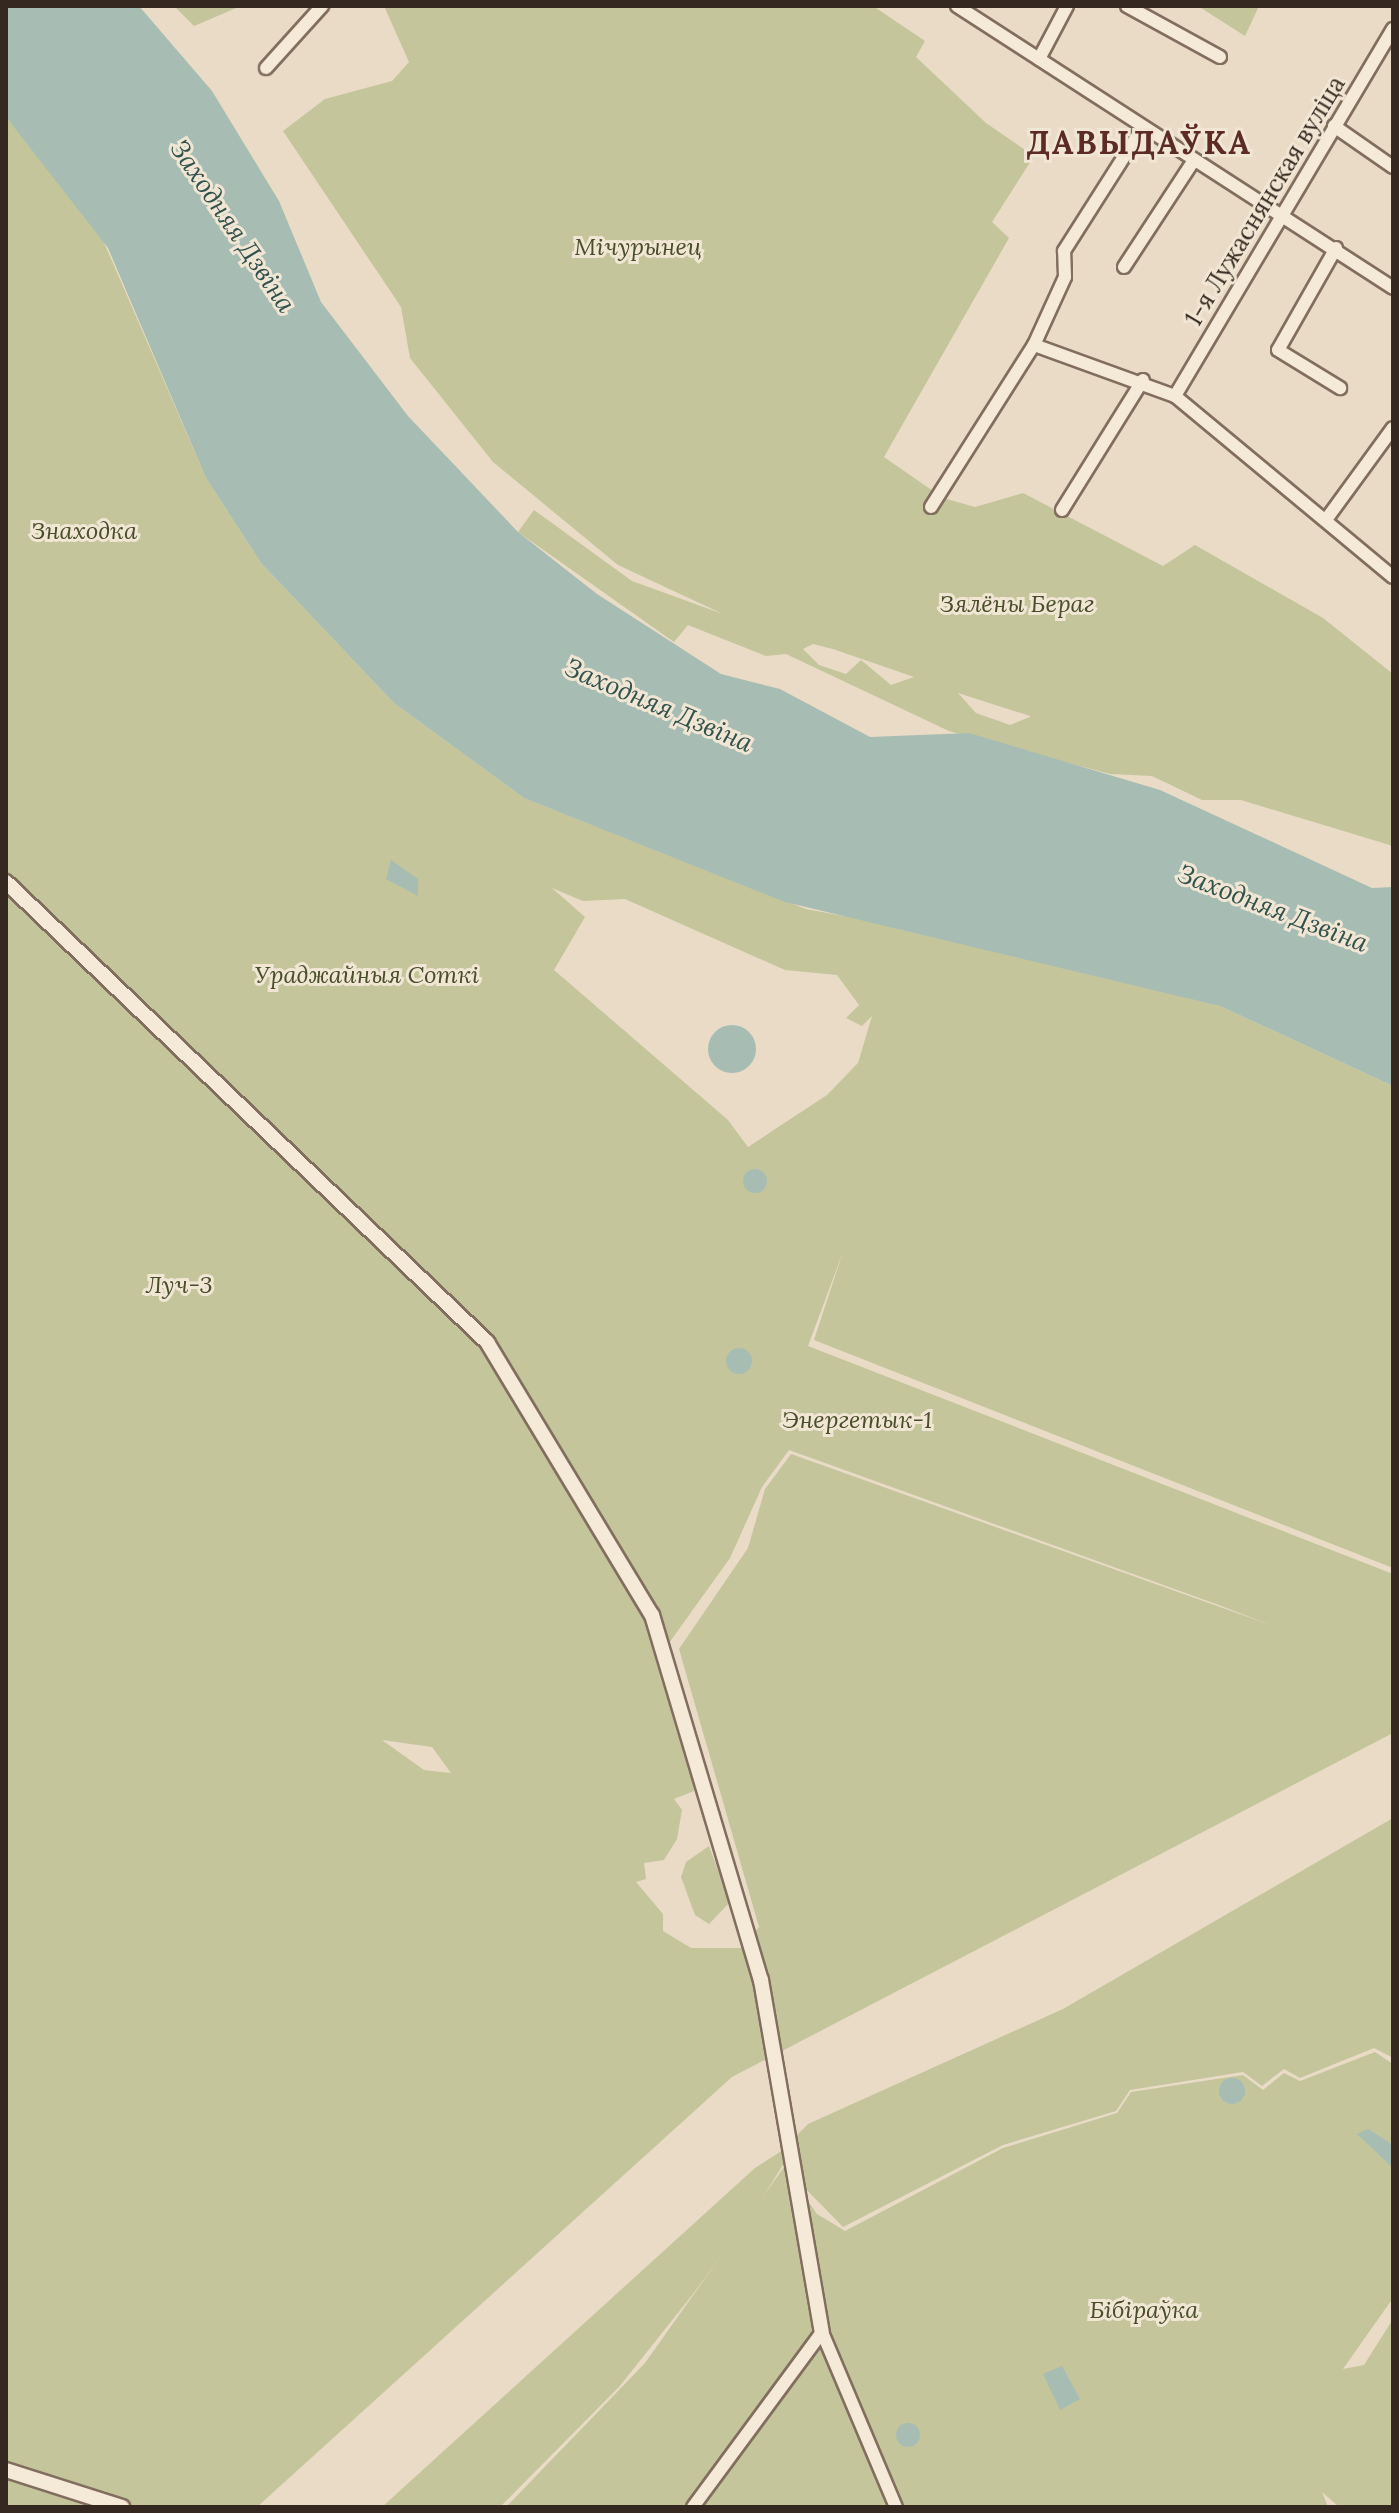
<!DOCTYPE html>
<html>
<head>
<meta charset="utf-8">
<style>
  body { margin:0 }
  #map { position:relative; width:1399px; height:2513px; overflow:hidden; background:#e9dbc6; font-family:Lora,serif }
  div>[style] { position:absolute }
  .green>* { inset:0; background:#c4c59b }
  .water>* { inset:0; background:#a7bdb4 }
  .round { border-radius:50% }
  .roads { filter:drop-shadow(2px 0 #826e5e) drop-shadow(-2px 0 #826e5e) drop-shadow(0 2px #826e5e) drop-shadow(0 -2px #826e5e) }
  .minor>* { height:12px; margin:-6px; padding:0 6px; transform-origin:6px; border-radius:6px; background:#f5e9d8 }
  .tertiary>* { height:14px; margin:-7px; padding:0 7px; transform-origin:7px; border-radius:7px; background:#f5e9d8 }
  span { translate:-50% -50%; white-space:nowrap; text-align:center; line-height:1.15; -webkit-text-stroke:6px #f1e6d4; paint-order:stroke }
  .street-label { font-size:24px; color:#342820 }
  .park-label { font-size:24px; color:#484e29; font-style:italic }
  .water-label { font-size:26px; color:#31524d; font-style:italic }
  .district-label { font-size:32px; color:#5b2b24; font-weight:700; letter-spacing:2px }
  .frame { position:absolute; inset:0; border:8px solid #342820; pointer-events:none }
</style>
</head>
<body>
<div id="map">
  <div class="green">
    <div style="clip-path:polygon(174px 6px,241px 6px,194px 26px)"></div>
    <div style="clip-path:polygon(evenodd,384px 6px,873px 6px,925px 41px,916px 57px,986px 123px,1034px 156px,992px 222px,1009px 238px,884px 457px,943px 498px,975px 507px,1023px 493px,1163px 566px,1195px 545px,1323px 618px,1393px 674px,1393px 846px,1241px 800px,1202px 800px,1152px 776px,1110px 774px,949px 731px,786px 654px,766px 656px,688px 625px,674px 642px,518px 532px,534px 510px,632px 581px,723px 614px,618px 565px,493px 462px,410px 358px,401px 307px,283px 131px,325px 99px,392px 81px,409px 62px,384px 6px,813px 644px,833px 649px,914px 677px,891px 685px,861px 660px,846px 674px,819px 665px,803px 649px,813px 644px,384px 6px,958px 693px,1030px 716px,1030px 717px,1010px 725px,976px 713px,958px 693px)"></div>
    <div style="clip-path:polygon(1198px 6px,1259px 6px,1245px 36px)"></div>
    <div style="clip-path:polygon(evenodd,6px 117px,99px 231px,206px 478px,261px 563px,394px 703px,524px 798px,806px 909px,946px 935px,1220px 1006px,1393px 1086px,1393px 1568px,814px 1340px,843px 1252px,808px 1346px,1393px 1574px,1393px 1733px,732px 2077px,257px 2507px,6px 2507px,6px 117px,552px 888px,583px 901px,625px 899px,785px 970px,837px 975px,859px 1005px,846px 1018px,862px 1026px,872px 1016px,858px 1063px,827px 1095px,748px 1147px,728px 1120px,554px 970px,585px 917px,552px 888px,6px 117px,789px 1450px,1216px 1604px,1276px 1627px,791px 1454px,765px 1489px,748px 1548px,679px 1649px,759px 1927px,742px 1948px,691px 1948px,663px 1931px,663px 1914px,636px 1882px,646px 1879px,644px 1863px,664px 1860px,677px 1839px,682px 1810px,674px 1799px,694px 1791px,669px 1643px,730px 1558px,762px 1487px,789px 1450px,6px 117px,382px 1740px,432px 1747px,451px 1773px,424px 1770px,382px 1740px)"></div>
    <div style="clip-path:polygon(1393px 1818px,1393px 2058px,1374px 2048px,1300px 2078px,1284px 2069px,1262px 2086px,1243px 2072px,1130px 2090px,1116px 2111px,1003px 2145px,843px 2227px,798px 2181px,795px 2137px,808px 2124px,1063px 2009px)"></div>
    <div style="clip-path:polygon(709px 1846px,730px 1902px,709px 1924px,695px 1915px,681px 1877px,686px 1862px)"></div>
    <div style="clip-path:polygon(1375px 2052px,1393px 2064px,1393px 2298px,1343px 2369px,1364px 2365px,1393px 2319px,1393px 2507px,1339px 2507px,1322px 2492px,1328px 2507px,506px 2507px,645px 2363px,784px 2167px,817px 2214px,845px 2231px,1003px 2148px,1117px 2113px,1131px 2092px,1243px 2075px,1263px 2090px,1284px 2073px,1300px 2081px)"></div>
    <div style="clip-path:polygon(783px 2150px,784px 2163px,753px 2213px,693px 2294px,619px 2387px,500px 2507px,382px 2507px,755px 2168px)"></div>
  </div>
  <div class="water">
    <div style="clip-path:polygon(6px 6px,139px 6px,212px 91px,279px 201px,321px 302px,408px 416px,518px 532px,597px 594px,721px 674px,780px 689px,870px 737px,969px 733px,1160px 790px,1372px 888px,1393px 887px,1393px 1086px,1220px 1006px,785px 902px,524px 798px,394px 703px,261px 563px,206px 478px,108px 248px,6px 117px)"></div>
    <div style="clip-path:polygon(391px 860px,418px 879px,418px 896px,386px 879px)"></div>
    <div class="round" style="left:708px;top:1025px;width:48px;height:48px"></div>
    <div class="round" style="left:743px;top:1169px;width:24px;height:24px"></div>
    <div class="round" style="left:726px;top:1348px;width:26px;height:26px"></div>
    <div class="round" style="left:1219px;top:2078px;width:26px;height:26px"></div>
    <div style="clip-path:polygon(1368px 2129px,1393px 2145px,1393px 2168px,1357px 2134px)"></div>
    <div style="clip-path:polygon(1062px 2366px,1080px 2399px,1060px 2410px,1043px 2374px)"></div>
    <div class="round" style="left:896px;top:2423px;width:24px;height:24px"></div>
  </div>
  <div class="roads">
    <div class="minor">
      <div style="left:957px;top:6px;width:519px;rotate:32.89deg"></div>
      <div style="left:1127px;top:6px;width:106px;rotate:28.7deg"></div>
      <div style="left:1039px;top:59px;width:60px;rotate:-62.2deg"></div>
      <div style="left:266px;top:68px;width:84px;rotate:-47.9deg"></div>
      <div style="left:1334px;top:126px;width:72px;rotate:34.8deg"></div>
      <div style="left:1336px;top:248px;width:117px;rotate:119.6deg"></div>
      <div style="left:1278px;top:350px;width:73px;rotate:31.5deg"></div>
      <div style="left:1124px;top:267px;width:124px;rotate:-56.8deg"></div>
      <div style="left:1034px;top:345px;width:150px;rotate:19.9deg"></div>
      <div style="left:1175px;top:396px;width:283px;rotate:39.7deg"></div>
      <div style="left:1175px;top:396px;width:427px;rotate:-59.3deg"></div>
      <div style="left:931px;top:507px;width:192px;rotate:-57.6deg"></div>
      <div style="left:1034px;top:345px;width:75px;rotate:-65.5deg"></div>
      <div style="left:1065px;top:277px;width:26px;rotate:-92deg"></div>
      <div style="left:1064px;top:251px;width:143px;rotate:-57.5deg"></div>
      <div style="left:1062px;top:510px;width:153px;rotate:-58.1deg"></div>
      <div style="left:1328px;top:517px;width:110px;rotate:-53.9deg"></div>
      <div style="left:693px;top:2507px;width:217px;rotate:-53.6deg"></div>
      <div style="left:822px;top:2332px;width:190px;rotate:67.1deg"></div>
    </div>
    <div class="tertiary">
      <div style="left:6px;top:882px;width:666px;rotate:43.72deg"></div>
      <div style="left:487px;top:1342px;width:319px;rotate:58.9deg"></div>
      <div style="left:652px;top:1615px;width:381px;rotate:73.4deg"></div>
      <div style="left:761px;top:1980px;width:357px;rotate:80.2deg"></div>
      <div style="left:6px;top:2470px;width:122px;rotate:17.7deg"></div>
    </div>
  </div>
  <div class="street-label">
    <span style="left:1265px;top:201px;rotate:-59deg">1-я Лужаснянская вуліца</span>
  </div>
  <div class="park-label">
    <span style="left:638px;top:247px">Мічурынец</span>
    <span style="left:84px;top:531px">Знаходка</span>
    <span style="left:1017px;top:604px">Зялёны Бераг</span>
    <span style="left:367px;top:975px">Ураджайныя Соткі</span>
    <span style="left:179px;top:1285px">Луч-3</span>
    <span style="left:857px;top:1420px">Энергетык-1</span>
    <span style="left:1144px;top:2310px">Бібіраўка</span>
  </div>
  <div class="water-label">
    <span style="left:233px;top:226px;rotate:56deg">Заходняя Дзвіна</span>
    <span style="left:659px;top:705px;rotate:23deg">Заходняя Дзвіна</span>
    <span style="left:1273px;top:908px;rotate:21deg">Заходняя Дзвіна</span>
  </div>
  <div class="district-label">
    <span style="left:1139px;top:143px">ДАВЫДАЎКА</span>
  </div>
  <div class="frame"></div>
</div>
</body>
</html>
